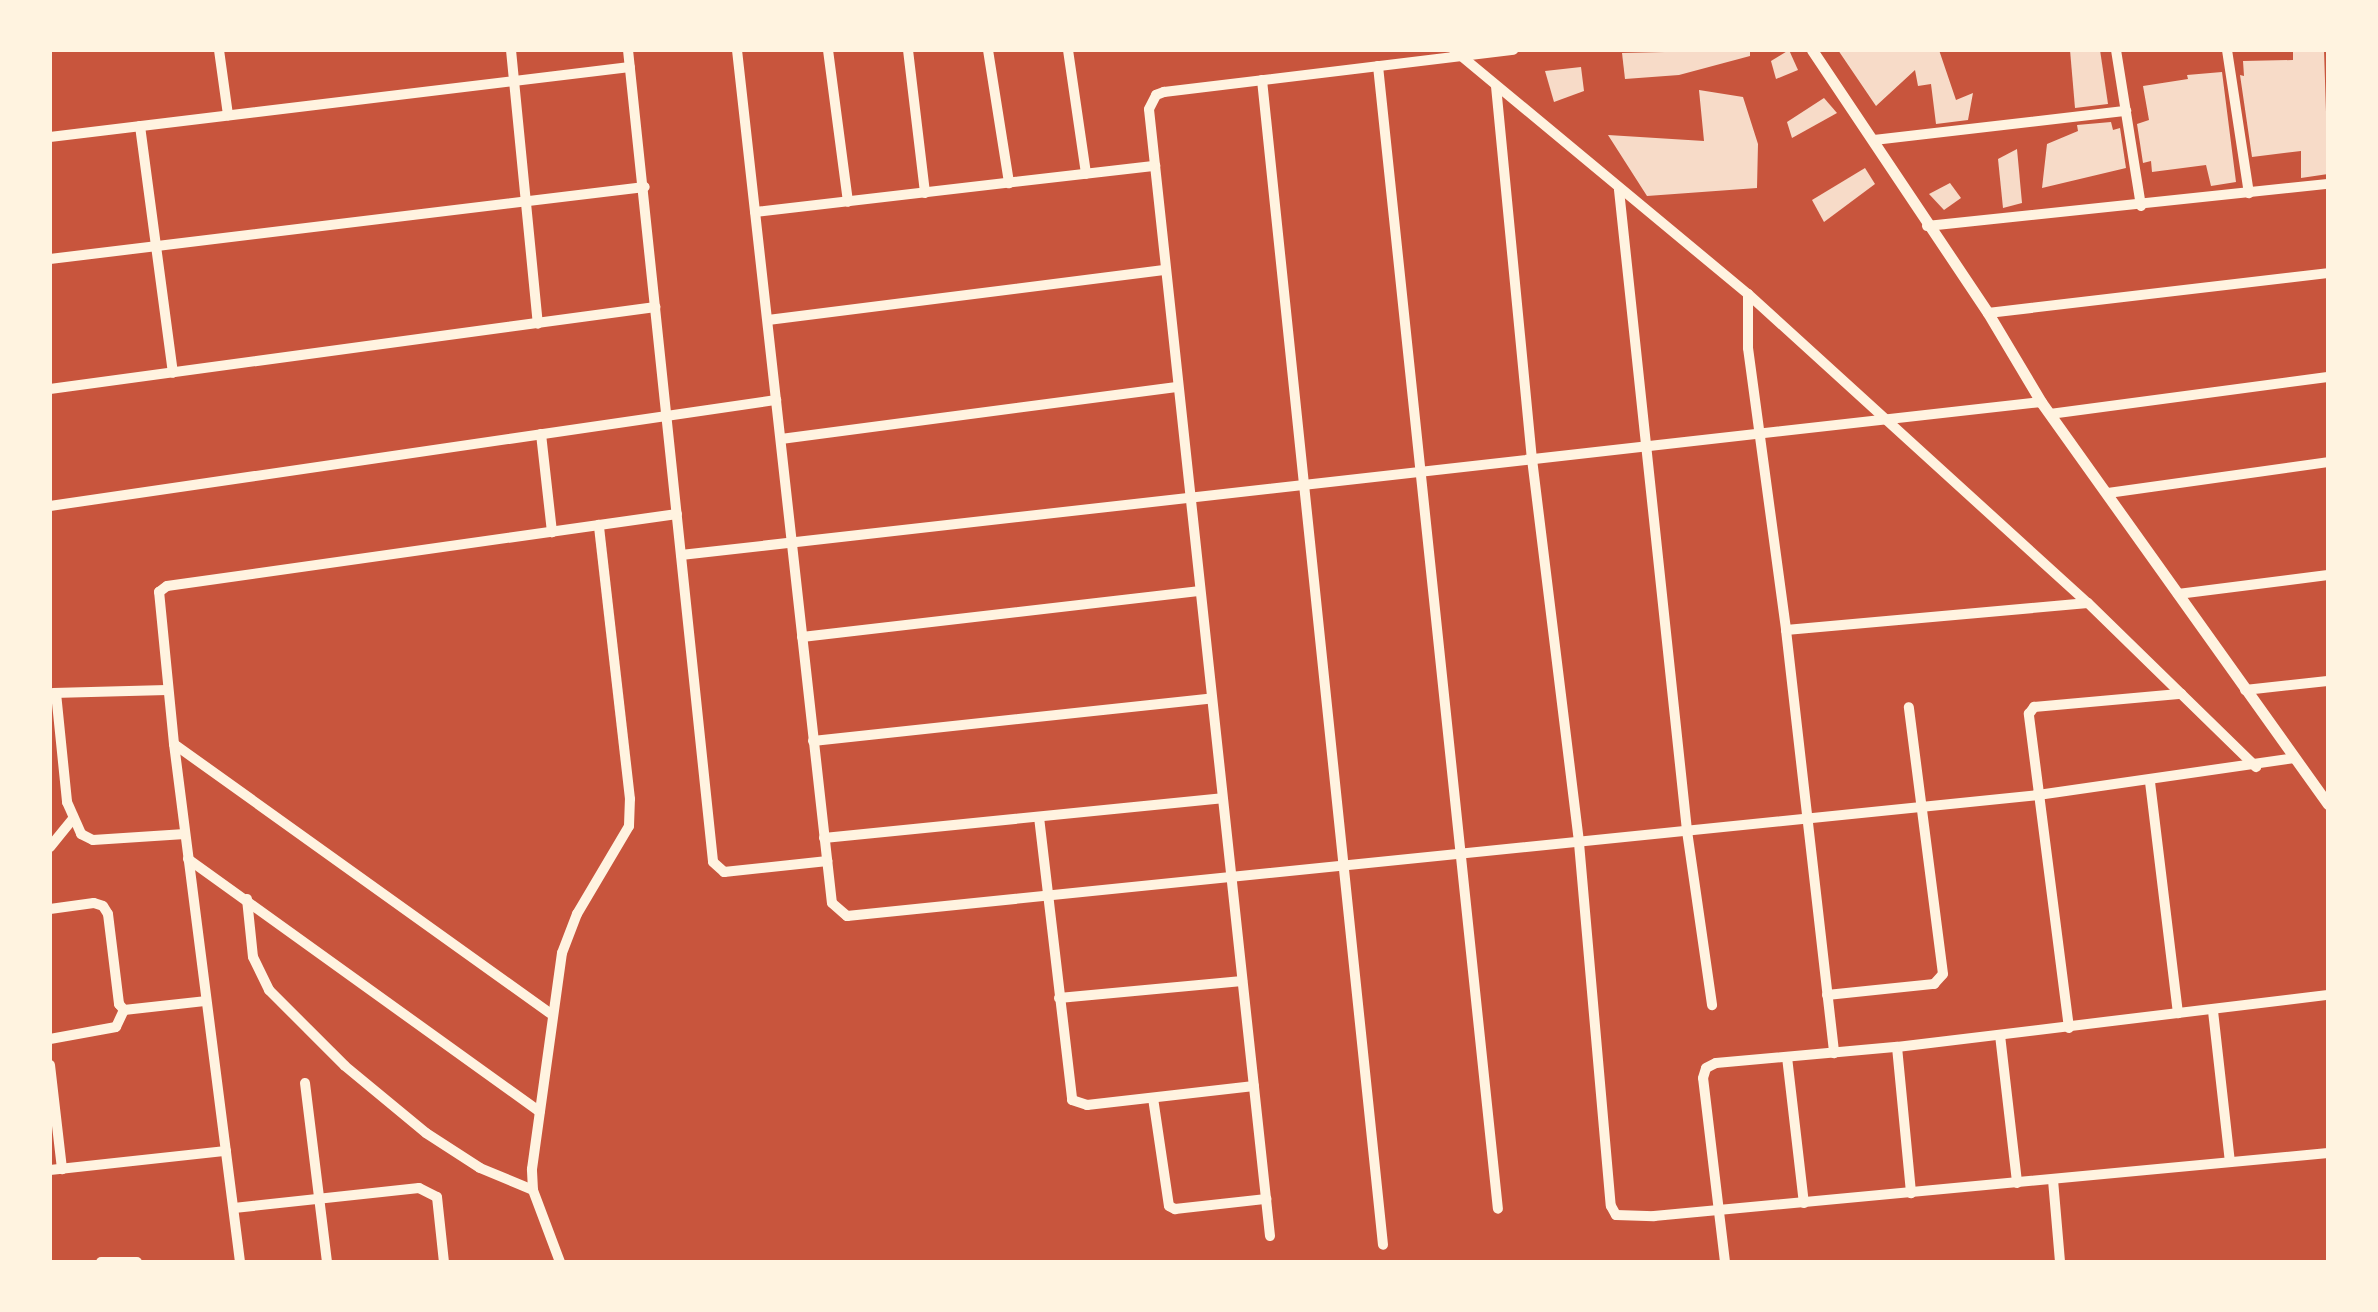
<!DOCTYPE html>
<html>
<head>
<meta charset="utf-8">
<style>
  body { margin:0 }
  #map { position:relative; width:2378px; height:1312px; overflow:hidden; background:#c8553d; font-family:"Alegreya Sans",sans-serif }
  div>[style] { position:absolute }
  .building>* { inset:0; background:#f7dbc8 }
  .minor>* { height:10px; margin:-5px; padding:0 5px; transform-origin:5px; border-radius:5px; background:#fff3e0 }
  .tertiary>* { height:11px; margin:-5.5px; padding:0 5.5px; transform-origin:5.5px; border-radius:5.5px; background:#fff3e0 }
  span { translate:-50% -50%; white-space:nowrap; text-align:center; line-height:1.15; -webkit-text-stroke:8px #fff3e0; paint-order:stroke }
  .frame { position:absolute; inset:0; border:52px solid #fff3e0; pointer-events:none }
</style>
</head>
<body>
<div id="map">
  <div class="building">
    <div style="clip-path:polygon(1750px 50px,1750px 56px,1679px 75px,1625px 79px,1622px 53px)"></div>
    <div style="clip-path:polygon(1789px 50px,1798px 70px,1776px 79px,1771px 61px)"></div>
    <div style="clip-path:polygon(1838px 50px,1939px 50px,1956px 100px,1973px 93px,1968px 120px,1936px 124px,1931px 84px,1918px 86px,1915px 70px,1876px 106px)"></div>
    <div style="clip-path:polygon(2070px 50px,2100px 50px,2108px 104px,2075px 108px)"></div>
    <div style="clip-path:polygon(2293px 50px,2324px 50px,2328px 174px,2301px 178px,2301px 151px,2252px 157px,2240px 75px,2244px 76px,2243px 61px,2293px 60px)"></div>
    <div style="clip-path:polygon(1581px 67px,1584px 91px,1554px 102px,1545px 71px)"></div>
    <div style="clip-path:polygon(2222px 72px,2236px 182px,2211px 186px,2206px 165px,2152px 172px,2151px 161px,2143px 163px,2137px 124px,2149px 120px,2143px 86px,2188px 79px,2187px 75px)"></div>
    <div style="clip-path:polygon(1699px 90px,1743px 97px,1758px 144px,1757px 188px,1647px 196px,1608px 135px,1704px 141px)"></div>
    <div style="clip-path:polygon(1824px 98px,1837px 113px,1792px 138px,1787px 122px)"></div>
    <div style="clip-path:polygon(2111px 122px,2113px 130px,2120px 128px,2126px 168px,2042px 188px,2047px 144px,2078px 131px,2077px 125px)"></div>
    <div style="clip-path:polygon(2017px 149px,2022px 203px,2003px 208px,1998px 159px)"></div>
    <div style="clip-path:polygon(1865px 168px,1875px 184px,1824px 222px,1812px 200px)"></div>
    <div style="clip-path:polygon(1950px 183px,1961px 198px,1944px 210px,1929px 194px)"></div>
  </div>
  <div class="minor">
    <div style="left:219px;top:50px;width:66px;rotate:82.1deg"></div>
    <div style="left:511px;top:50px;width:275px;rotate:84.4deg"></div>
    <div style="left:628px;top:50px;width:816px;rotate:84.02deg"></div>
    <div style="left:713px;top:862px;width:15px;rotate:42deg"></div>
    <div style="left:724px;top:872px;width:104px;rotate:-6.1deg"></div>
    <div style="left:737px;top:50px;width:858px;rotate:83.65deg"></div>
    <div style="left:832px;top:903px;width:20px;rotate:41deg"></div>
    <div style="left:847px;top:916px;width:1197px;rotate:-5.8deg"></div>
    <div style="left:2038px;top:795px;width:259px;rotate:-8.2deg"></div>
    <div style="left:828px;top:50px;width:153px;rotate:82.5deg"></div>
    <div style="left:908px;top:50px;width:144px;rotate:83.2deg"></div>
    <div style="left:988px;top:50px;width:135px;rotate:81deg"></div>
    <div style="left:1068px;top:50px;width:125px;rotate:81.7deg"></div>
    <div style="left:1454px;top:50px;width:382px;rotate:39.7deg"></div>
    <div style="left:1748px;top:294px;width:459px;rotate:42.3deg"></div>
    <div style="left:2088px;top:603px;width:235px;rotate:44.3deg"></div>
    <div style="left:2116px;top:50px;width:158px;rotate:80.9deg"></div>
    <div style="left:2227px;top:50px;width:145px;rotate:81.3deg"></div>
    <div style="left:1378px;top:66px;width:1149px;rotate:84.01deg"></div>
    <div style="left:1262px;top:80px;width:1171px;rotate:84.07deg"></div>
    <div style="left:1496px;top:86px;width:375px;rotate:84.5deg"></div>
    <div style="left:1532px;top:459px;width:387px;rotate:83deg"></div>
    <div style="left:1579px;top:843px;width:364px;rotate:85deg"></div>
    <div style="left:1611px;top:1206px;width:10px;rotate:61deg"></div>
    <div style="left:1616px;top:1215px;width:38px;rotate:2deg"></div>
    <div style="left:1654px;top:1216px;width:677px;rotate:-5.34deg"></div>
    <div style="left:140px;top:126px;width:249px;rotate:82.4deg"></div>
    <div style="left:50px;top:137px;width:584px;rotate:-6.88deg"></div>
    <div style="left:1874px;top:140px;width:254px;rotate:-6.6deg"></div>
    <div style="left:1619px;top:190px;width:645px;rotate:83.94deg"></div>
    <div style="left:1687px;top:831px;width:176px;rotate:81.8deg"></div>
    <div style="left:755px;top:212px;width:403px;rotate:-6.6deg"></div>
    <div style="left:1927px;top:226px;width:403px;rotate:-6deg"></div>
    <div style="left:50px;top:259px;width:599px;rotate:-6.9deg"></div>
    <div style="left:1748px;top:294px;width:54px;rotate:90deg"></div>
    <div style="left:1748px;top:348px;width:285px;rotate:82.3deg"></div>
    <div style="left:1786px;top:630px;width:426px;rotate:83.5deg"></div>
    <div style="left:1988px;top:313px;width:342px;rotate:-6.7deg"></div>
    <div style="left:768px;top:320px;width:401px;rotate:-7.2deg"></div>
    <div style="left:50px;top:389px;width:611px;rotate:-7.72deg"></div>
    <div style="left:2050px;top:414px;width:280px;rotate:-7.6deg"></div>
    <div style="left:541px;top:434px;width:99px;rotate:83.6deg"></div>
    <div style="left:781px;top:439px;width:399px;rotate:-7.5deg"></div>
    <div style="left:2108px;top:493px;width:222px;rotate:-8deg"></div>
    <div style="left:50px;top:506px;width:734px;rotate:-8.31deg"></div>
    <div style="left:681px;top:555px;width:1369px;rotate:-6.42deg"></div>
    <div style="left:2178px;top:594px;width:151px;rotate:-7.2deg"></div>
    <div style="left:1786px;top:630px;width:303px;rotate:-5.1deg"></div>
    <div style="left:802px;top:637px;width:399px;rotate:-6.6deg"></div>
    <div style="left:2245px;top:690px;width:83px;rotate:-6.2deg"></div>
    <div style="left:53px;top:693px;width:114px;rotate:-1.5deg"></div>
    <div style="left:56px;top:693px;width:110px;rotate:84.2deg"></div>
    <div style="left:67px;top:802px;width:35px;rotate:66deg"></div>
    <div style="left:81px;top:834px;width:13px;rotate:27deg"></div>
    <div style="left:93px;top:840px;width:92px;rotate:-3.7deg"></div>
    <div style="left:813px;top:741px;width:398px;rotate:-6.1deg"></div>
    <div style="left:174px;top:744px;width:466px;rotate:35.6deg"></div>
    <div style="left:2150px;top:782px;width:233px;rotate:83.1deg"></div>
    <div style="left:1039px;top:817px;width:285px;rotate:83.3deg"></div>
    <div style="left:1072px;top:1100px;width:16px;rotate:18deg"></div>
    <div style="left:1087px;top:1105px;width:168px;rotate:-6.5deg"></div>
    <div style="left:824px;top:838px;width:400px;rotate:-5.7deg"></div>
    <div style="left:50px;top:847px;width:35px;rotate:-51deg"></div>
    <div style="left:188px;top:859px;width:433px;rotate:35.7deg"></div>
    <div style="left:247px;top:899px;width:58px;rotate:84.1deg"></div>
    <div style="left:253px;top:957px;width:37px;rotate:64deg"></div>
    <div style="left:269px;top:990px;width:107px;rotate:45deg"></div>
    <div style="left:345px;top:1066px;width:105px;rotate:39.6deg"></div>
    <div style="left:426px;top:1133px;width:64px;rotate:32.9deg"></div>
    <div style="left:480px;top:1168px;width:57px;rotate:22.5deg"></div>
    <div style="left:50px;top:909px;width:44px;rotate:-7.8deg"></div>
    <div style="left:94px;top:903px;width:9px;rotate:18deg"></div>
    <div style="left:103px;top:906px;width:9px;rotate:58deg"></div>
    <div style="left:108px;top:914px;width:91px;rotate:83deg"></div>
    <div style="left:119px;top:1004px;width:8px;rotate:50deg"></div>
    <div style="left:124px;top:1010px;width:81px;rotate:-6.3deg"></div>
    <div style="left:1827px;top:995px;width:108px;rotate:-5.9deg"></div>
    <div style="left:1934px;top:984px;width:13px;rotate:-48deg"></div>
    <div style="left:1943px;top:974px;width:269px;rotate:-97.3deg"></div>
    <div style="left:1059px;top:998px;width:184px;rotate:-5.3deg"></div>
    <div style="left:2213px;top:1011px;width:152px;rotate:83.6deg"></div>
    <div style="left:2069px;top:1028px;width:317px;rotate:-97.3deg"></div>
    <div style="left:2029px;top:714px;width:9px;rotate:-54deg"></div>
    <div style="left:2034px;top:707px;width:148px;rotate:-5.1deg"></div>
    <div style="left:2000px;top:1035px;width:149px;rotate:83.4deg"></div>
    <div style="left:50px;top:1039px;width:67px;rotate:-10.3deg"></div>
    <div style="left:116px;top:1027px;width:19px;rotate:-65deg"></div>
    <div style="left:1897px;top:1047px;width:147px;rotate:84.5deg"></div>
    <div style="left:1787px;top:1057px;width:147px;rotate:83.4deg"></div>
    <div style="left:50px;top:1065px;width:105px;rotate:83.4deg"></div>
    <div style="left:305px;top:1083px;width:180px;rotate:83deg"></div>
    <div style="left:1153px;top:1098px;width:109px;rotate:81.6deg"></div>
    <div style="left:1169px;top:1206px;width:7px;rotate:27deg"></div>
    <div style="left:1175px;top:1209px;width:92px;rotate:-6.3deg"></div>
    <div style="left:50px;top:1170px;width:177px;rotate:-6.2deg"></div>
    <div style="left:2053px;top:1180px;width:82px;rotate:85.1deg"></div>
    <div style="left:234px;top:1208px;width:186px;rotate:-6.2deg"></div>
    <div style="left:419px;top:1188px;width:20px;rotate:27deg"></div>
    <div style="left:437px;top:1197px;width:65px;rotate:83.9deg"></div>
    <div style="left:1270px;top:1236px;width:1133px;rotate:-96.13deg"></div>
    <div style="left:1149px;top:109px;width:16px;rotate:-63deg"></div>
    <div style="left:1156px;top:95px;width:9px;rotate:-21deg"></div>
    <div style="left:1164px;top:92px;width:352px;rotate:-6.9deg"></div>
    <div style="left:101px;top:1262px;width:36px"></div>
    <div style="left:240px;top:1262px;width:522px;rotate:-97.26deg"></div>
    <div style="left:174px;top:744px;width:153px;rotate:-95.6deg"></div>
    <div style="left:159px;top:592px;width:10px;rotate:-37deg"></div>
    <div style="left:167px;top:586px;width:515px;rotate:-8.04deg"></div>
    <div style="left:560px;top:1262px;width:77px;rotate:-110.6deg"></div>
    <div style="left:533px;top:1190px;width:21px;rotate:-93deg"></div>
    <div style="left:532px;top:1169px;width:218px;rotate:-82.1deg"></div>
    <div style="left:562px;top:953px;width:42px;rotate:-69deg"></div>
    <div style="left:577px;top:914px;width:102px;rotate:-59.4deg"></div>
    <div style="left:629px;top:826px;width:27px;rotate:-88deg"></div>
    <div style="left:630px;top:799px;width:276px;rotate:-96.5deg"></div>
    <div style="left:1725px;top:1262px;width:185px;rotate:-96.8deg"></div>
    <div style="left:1703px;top:1078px;width:10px;rotate:-73deg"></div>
    <div style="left:1706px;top:1068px;width:11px;rotate:-27deg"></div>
    <div style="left:1716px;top:1063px;width:182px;rotate:-5.1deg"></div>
    <div style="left:1897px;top:1047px;width:434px;rotate:-6.9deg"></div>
  </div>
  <div class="tertiary">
    <div style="left:1812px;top:50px;width:316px;rotate:56.2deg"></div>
    <div style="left:1988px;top:313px;width:104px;rotate:59.2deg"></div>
    <div style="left:2041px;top:402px;width:494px;rotate:54.5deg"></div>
  </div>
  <div class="frame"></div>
</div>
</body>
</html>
